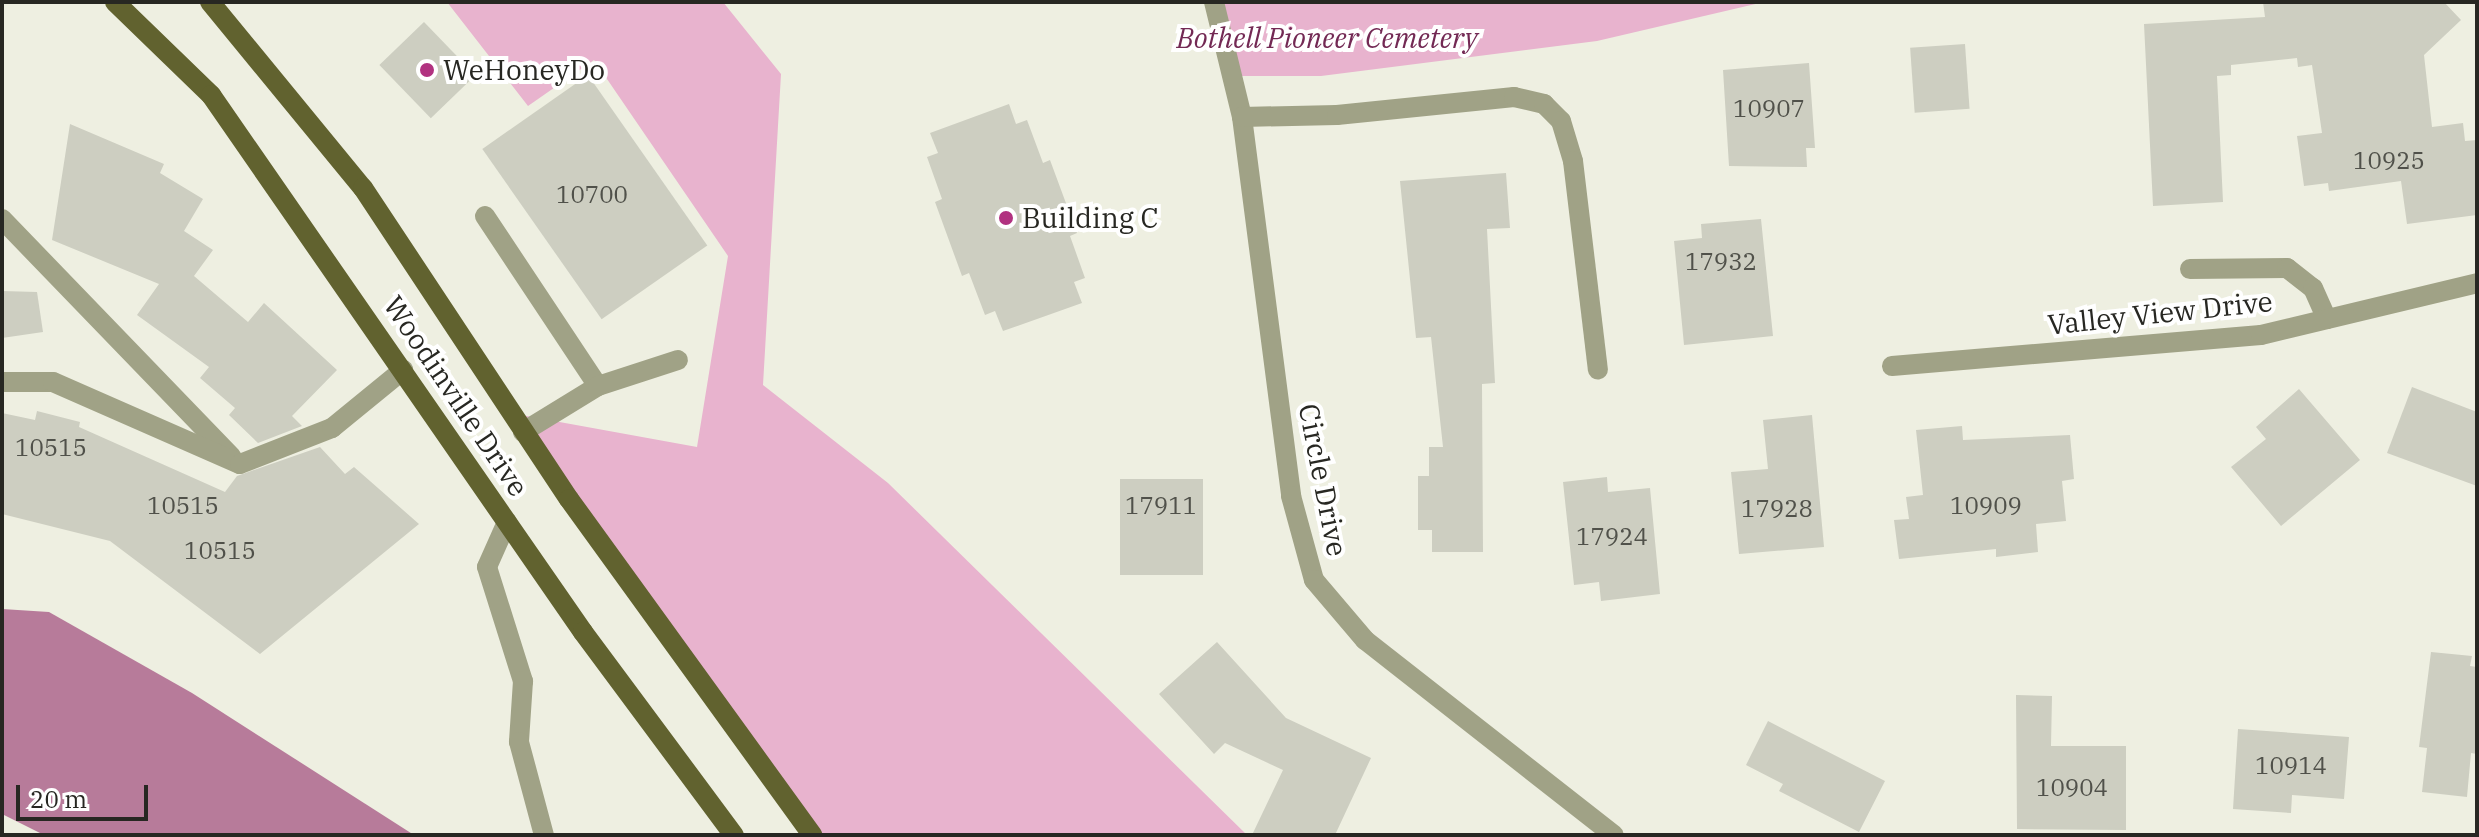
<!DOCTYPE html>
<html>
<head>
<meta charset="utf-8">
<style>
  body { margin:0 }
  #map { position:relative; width:2479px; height:837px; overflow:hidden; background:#eeefe1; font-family:"IBM Plex Serif",serif }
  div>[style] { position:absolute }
  .green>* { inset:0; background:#e8b3ce }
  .water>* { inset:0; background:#b77b9a }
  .building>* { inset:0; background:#cdcec1; transform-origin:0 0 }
  .minor>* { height:20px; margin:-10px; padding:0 10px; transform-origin:10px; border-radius:10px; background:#a0a286 }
  .major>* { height:20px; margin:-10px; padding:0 10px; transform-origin:10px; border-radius:10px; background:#61622f }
  .dots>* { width:22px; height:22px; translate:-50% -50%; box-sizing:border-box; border:4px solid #fff; border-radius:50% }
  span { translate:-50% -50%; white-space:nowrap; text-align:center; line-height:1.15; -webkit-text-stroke:8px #fff; paint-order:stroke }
  .number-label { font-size:24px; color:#50514a }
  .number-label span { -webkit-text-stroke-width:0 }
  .park-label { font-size:28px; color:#732954; font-style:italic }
  .poi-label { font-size:28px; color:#272722 }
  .left { translate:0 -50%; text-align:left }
  .street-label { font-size:28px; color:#272722 }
  .frame { position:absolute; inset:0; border:4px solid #272722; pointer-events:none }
  .scale { position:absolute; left:16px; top:785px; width:132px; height:36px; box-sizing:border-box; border:4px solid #272722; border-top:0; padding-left:10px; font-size:24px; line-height:28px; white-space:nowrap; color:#272722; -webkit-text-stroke:6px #fff; paint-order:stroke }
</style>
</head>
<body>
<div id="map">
  <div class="green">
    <div style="clip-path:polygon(447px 2px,723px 2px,781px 74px,763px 385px,888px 483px,1247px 835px,812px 835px,510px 413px,697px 447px,728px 256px,594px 60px,528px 106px)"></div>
    <div style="clip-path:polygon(1214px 2px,1764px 2px,1597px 41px,1321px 76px,1232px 76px)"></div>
  </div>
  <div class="water">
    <div style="clip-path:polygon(2px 609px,49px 612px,192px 693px,414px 835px,44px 835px,2px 814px)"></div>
  </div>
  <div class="building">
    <div style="clip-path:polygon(2263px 2px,2444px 2px,2461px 20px,2424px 55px,2432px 127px,2463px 123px,2465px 141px,2477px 140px,2477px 215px,2407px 224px,2401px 181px,2329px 191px,2328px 183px,2304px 186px,2297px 136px,2322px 133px,2312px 65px,2298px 67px,2297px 58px,2231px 65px,2231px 75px,2217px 76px,2223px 202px,2153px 206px,2144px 24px,2265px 17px)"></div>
    <div style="left:424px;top:22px;width:74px;height:62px;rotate:46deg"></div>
    <div style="left:1965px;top:44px;width:65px;height:55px;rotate:86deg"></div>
    <div style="clip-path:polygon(1809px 63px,1815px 148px,1806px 148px,1807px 167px,1729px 166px,1723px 70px)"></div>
    <div style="left:588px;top:75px;width:208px;height:129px;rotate:55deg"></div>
    <div style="clip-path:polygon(1009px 104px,1016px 124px,1027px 120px,1043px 163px,1050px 160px,1077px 233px,1070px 236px,1085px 278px,1074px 282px,1082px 303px,1003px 331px,995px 311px,985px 315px,969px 273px,962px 276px,935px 202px,942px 199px,927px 157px,938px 153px,930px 133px)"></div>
    <div style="clip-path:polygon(70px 124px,164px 164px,160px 173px,203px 199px,184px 231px,213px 250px,194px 276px,248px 322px,264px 303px,337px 370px,292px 416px,302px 426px,258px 443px,229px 415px,235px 408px,200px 378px,209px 367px,137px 315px,159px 284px,52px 240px)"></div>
    <div style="clip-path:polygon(1506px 173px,1510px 228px,1487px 229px,1495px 383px,1482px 384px,1483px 552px,1432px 552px,1432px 530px,1418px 530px,1418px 476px,1429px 476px,1429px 447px,1443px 447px,1431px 337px,1416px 338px,1400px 181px)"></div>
    <div style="clip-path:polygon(1761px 219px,1773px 336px,1684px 345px,1674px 241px,1702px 238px,1701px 224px)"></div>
    <div style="clip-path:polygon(2px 291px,37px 292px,43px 332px,2px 338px)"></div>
    <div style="clip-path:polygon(2412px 387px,2477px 412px,2477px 486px,2387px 453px)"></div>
    <div style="clip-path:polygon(2299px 389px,2360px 460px,2281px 526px,2231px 467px,2266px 439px,2256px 427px)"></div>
    <div style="clip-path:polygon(37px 411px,80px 422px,79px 427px,225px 492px,237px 476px,320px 447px,345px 474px,354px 467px,419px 524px,260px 654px,110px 541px,2px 514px,2px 413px,35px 420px)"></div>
    <div style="clip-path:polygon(1812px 415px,1824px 547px,1739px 554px,1731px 472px,1768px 469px,1763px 420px)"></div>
    <div style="clip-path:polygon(1962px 426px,1963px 440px,2070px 435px,2074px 479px,2062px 481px,2066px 521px,2036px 524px,2038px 552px,1996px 557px,1996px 549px,1899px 559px,1894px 520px,1909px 519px,1906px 497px,1923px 495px,1916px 430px)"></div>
    <div style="clip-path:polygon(1607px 477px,1608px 492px,1650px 488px,1660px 594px,1601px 601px,1599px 582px,1574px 585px,1563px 482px)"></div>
    <div style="left:1120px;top:479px;width:83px;height:96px"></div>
    <div style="clip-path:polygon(1217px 642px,1286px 718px,1371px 758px,1335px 835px,1252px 835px,1283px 770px,1225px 743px,1214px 754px,1159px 694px)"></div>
    <div style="clip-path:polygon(2431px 652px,2472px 656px,2470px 666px,2477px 667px,2477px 754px,2471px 753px,2467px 797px,2422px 792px,2427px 748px,2419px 747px)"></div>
    <div style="clip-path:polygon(2016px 695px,2052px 696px,2051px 746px,2126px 746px,2126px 830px,2017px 829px)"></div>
    <div style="clip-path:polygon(1768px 721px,1885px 781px,1859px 832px,1779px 791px,1783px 784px,1746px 765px)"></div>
    <div style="clip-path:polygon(2238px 729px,2349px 737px,2344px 799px,2292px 795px,2291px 813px,2233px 809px)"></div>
  </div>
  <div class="minor">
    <div style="left:1214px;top:2px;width:118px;rotate:76.3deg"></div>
    <div style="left:1242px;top:117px;width:382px;rotate:82.6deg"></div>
    <div style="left:1291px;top:496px;width:87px;rotate:74.7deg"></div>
    <div style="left:1314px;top:580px;width:79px;rotate:49.6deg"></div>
    <div style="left:1365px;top:640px;width:316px;rotate:38.1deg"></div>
    <div style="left:1242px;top:117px;width:95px;rotate:-1.2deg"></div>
    <div style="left:1337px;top:115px;width:178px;rotate:-5.8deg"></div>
    <div style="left:1514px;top:97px;width:31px;rotate:13deg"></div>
    <div style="left:1544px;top:104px;width:24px;rotate:45deg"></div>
    <div style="left:1561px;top:121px;width:42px;rotate:73.3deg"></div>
    <div style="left:1573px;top:161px;width:210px;rotate:83.2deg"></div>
    <div style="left:485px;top:216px;width:204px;rotate:56.4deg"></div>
    <div style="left:598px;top:386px;width:88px;rotate:148.5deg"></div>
    <div style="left:2px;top:219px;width:330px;rotate:46deg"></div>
    <div style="left:2190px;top:269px;width:97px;rotate:-0.6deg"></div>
    <div style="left:2287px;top:268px;width:33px;rotate:38deg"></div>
    <div style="left:2313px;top:288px;width:34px;rotate:66deg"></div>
    <div style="left:1892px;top:366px;width:370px;rotate:-4.8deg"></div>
    <div style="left:2261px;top:335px;width:222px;rotate:-13.5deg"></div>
    <div style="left:2px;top:382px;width:51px"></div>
    <div style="left:53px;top:382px;width:204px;rotate:23.7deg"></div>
    <div style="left:240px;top:464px;width:99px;rotate:-21.4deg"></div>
    <div style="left:332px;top:428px;width:92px;rotate:-39.2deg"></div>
    <div style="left:598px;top:386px;width:84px;rotate:-18deg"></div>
    <div style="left:507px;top:522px;width:49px;rotate:114deg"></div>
    <div style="left:487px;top:567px;width:120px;rotate:72.5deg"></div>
    <div style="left:523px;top:681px;width:61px;rotate:93.8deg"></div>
    <div style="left:519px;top:742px;width:96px;rotate:75deg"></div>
  </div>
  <div class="major">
    <div style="left:115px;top:2px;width:134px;rotate:44.1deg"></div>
    <div style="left:211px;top:95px;width:653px;rotate:55.29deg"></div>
    <div style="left:583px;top:632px;width:253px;rotate:53.4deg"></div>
    <div style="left:210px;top:2px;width:241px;rotate:50.6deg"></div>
    <div style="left:363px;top:188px;width:373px;rotate:56.5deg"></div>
    <div style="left:569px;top:499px;width:415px;rotate:54.1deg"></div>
  </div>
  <div class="dots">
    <div style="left:427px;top:70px;background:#b13280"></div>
    <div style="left:1006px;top:218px;background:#b13280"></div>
  </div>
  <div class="number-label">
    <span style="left:1769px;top:109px">10907</span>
    <span style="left:2389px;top:161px">10925</span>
    <span style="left:592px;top:195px">10700</span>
    <span style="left:1721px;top:262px">17932</span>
    <span style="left:51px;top:448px">10515</span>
    <span style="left:183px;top:506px">10515</span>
    <span style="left:1161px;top:506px">17911</span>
    <span style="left:1986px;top:506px">10909</span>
    <span style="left:1777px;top:509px">17928</span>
    <span style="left:1612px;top:537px">17924</span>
    <span style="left:220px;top:551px">10515</span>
    <span style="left:2291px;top:766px">10914</span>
    <span style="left:2072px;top:788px">10904</span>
  </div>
  <div class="park-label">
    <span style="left:1327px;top:38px">Bothell Pioneer Cemetery</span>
  </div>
  <div class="poi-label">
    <span class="left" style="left:443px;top:70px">WeHoneyDo</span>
    <span class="left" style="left:1022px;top:218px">Building C</span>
  </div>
  <div class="street-label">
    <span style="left:2160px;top:313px;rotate:-6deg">Valley View Drive</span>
    <span style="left:456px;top:396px;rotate:56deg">Woodinville Drive</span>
    <span style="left:1323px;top:480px;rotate:79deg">Circle Drive</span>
  </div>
  <div class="frame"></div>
  <div class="scale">20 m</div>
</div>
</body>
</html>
